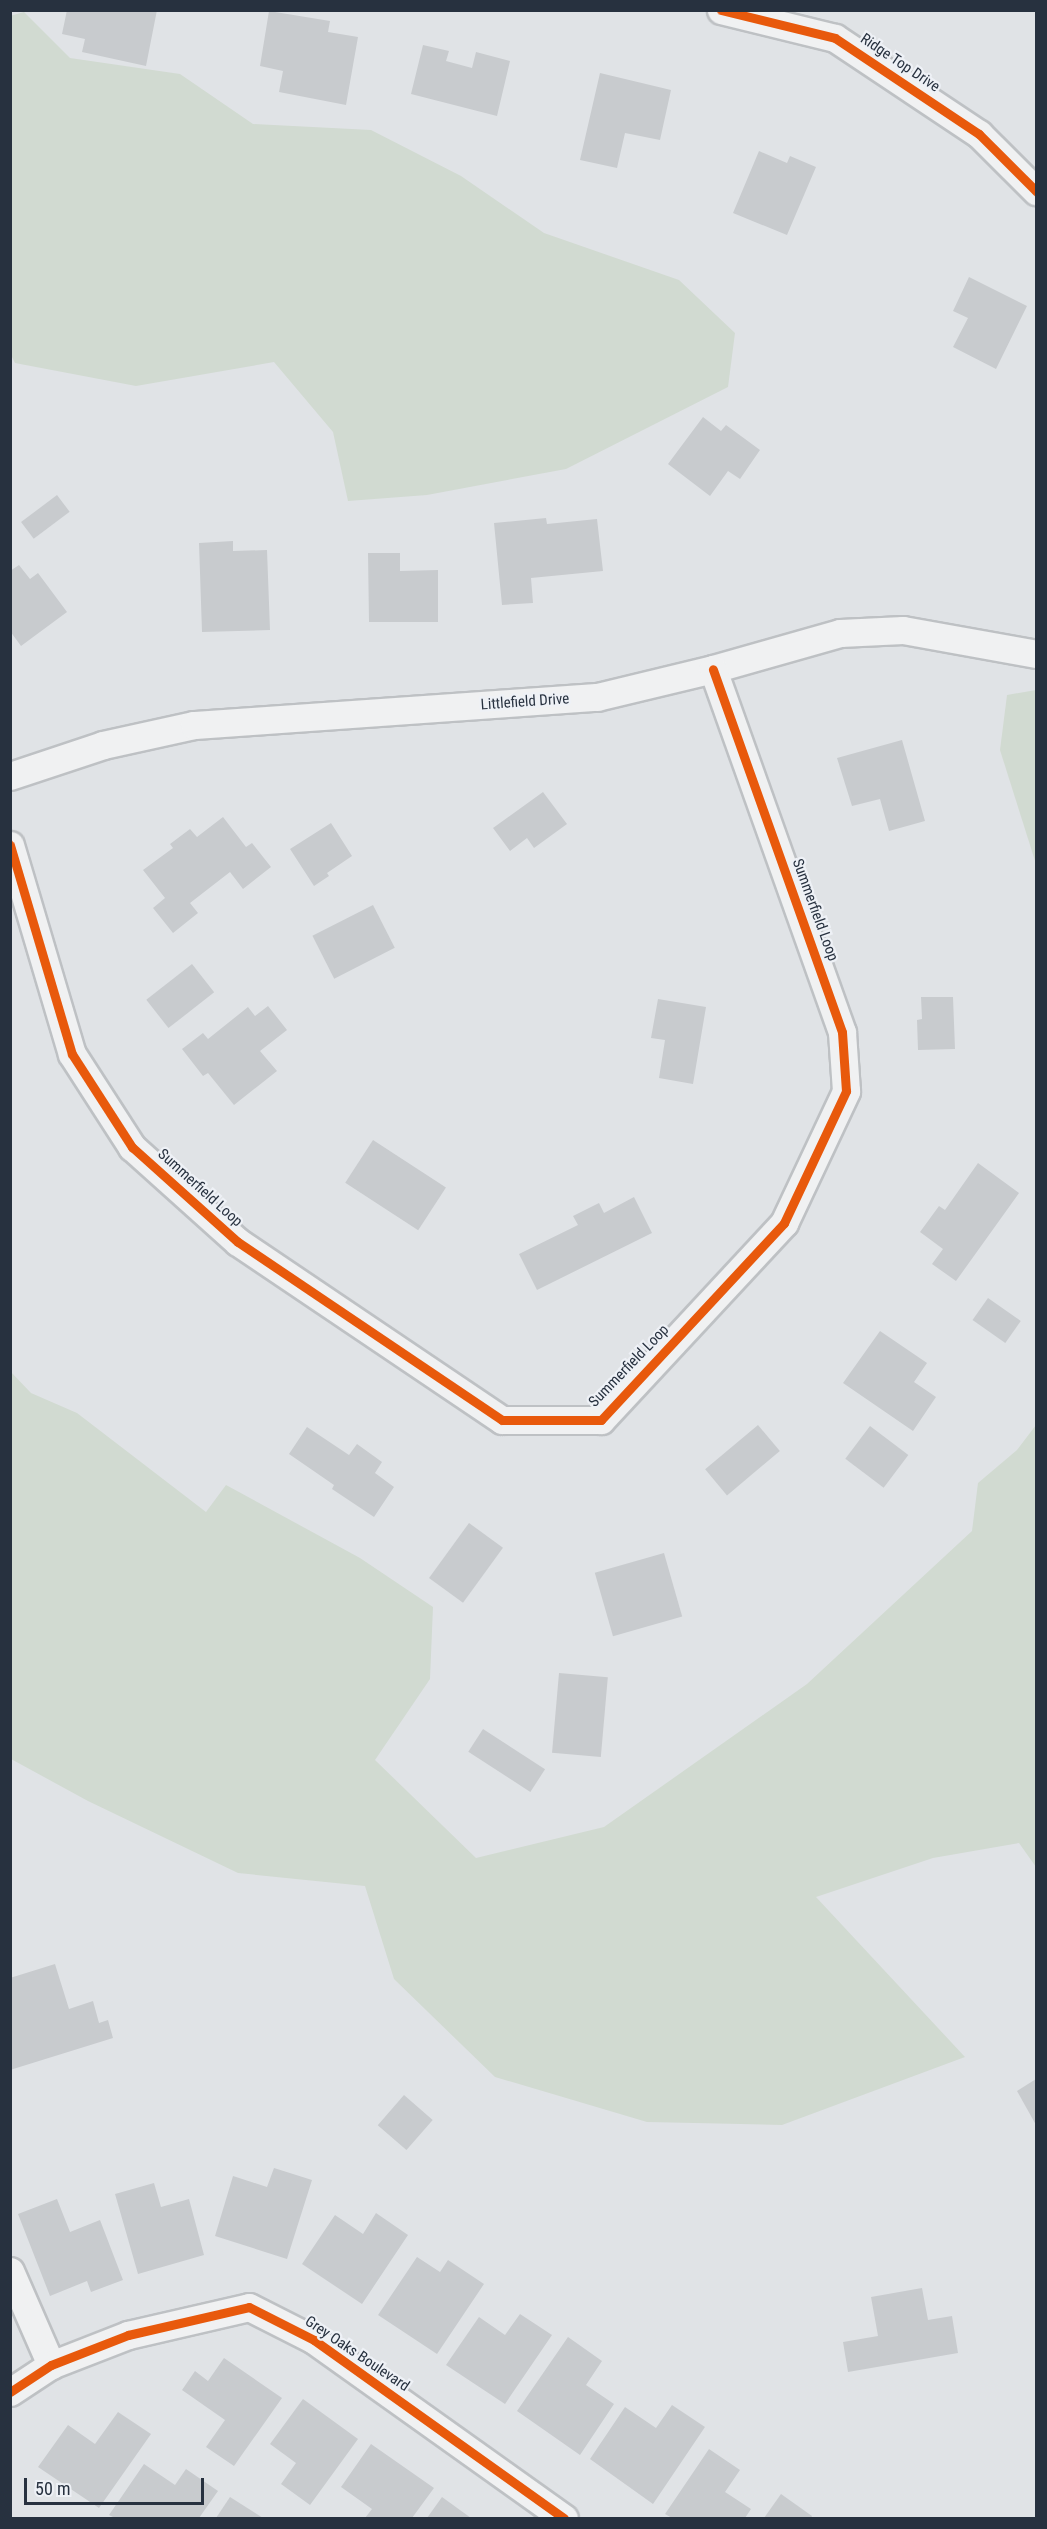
<!DOCTYPE html>
<html>
<head>
<meta charset="utf-8">
<style>
  body { margin:0 }
  #map { position:relative; width:1047px; height:2529px; overflow:hidden; background:#e0e3e6; font-family:"Roboto Condensed",sans-serif }
  div>[style] { position:absolute }
  .green>* { inset:0; background:#d1dad1 }
  .building>* { inset:0; background:#c8cbce; transform-origin:0 0 }
  .roads { filter:drop-shadow(2px 0 #bec1c4) drop-shadow(-2px 0 #bec1c4) drop-shadow(0 2px #bec1c4) drop-shadow(0 -2px #bec1c4) }
  .street>* { height:27px; margin:-13.5px; padding:0 13.5px; transform-origin:13.5px; border-radius:13.5px; background:#f0f1f2 }
  .cycleway>* { height:9px; margin:-4.5px; padding:0 4.5px; transform-origin:4.5px; border-radius:4.5px; background:#e8590c }
  span { translate:-50% -50%; white-space:nowrap; text-align:center; line-height:1.15; -webkit-text-stroke:4.5px #eef1f6; paint-order:stroke }
  .street-label { font-size:15px; color:#27313f }
  .frame { position:absolute; inset:0; border:12px solid #27313f; pointer-events:none }
  .scale { position:absolute; left:24px; top:2478px; width:180px; height:27px; box-sizing:border-box; border:3px solid #27313f; border-top:0; padding-left:8px; font-size:18px; line-height:21px; white-space:nowrap; color:#27313f; -webkit-text-stroke:4px #eef1f6; paint-order:stroke }
</style>
</head>
<body>
<div id="map">
  <div class="green">
    <div style="clip-path:polygon(24px 12px,70px 58px,180px 74px,253px 124px,371px 130px,461px 176px,544px 233px,679px 280px,735px 333px,728px 387px,566px 469px,427px 495px,348px 501px,333px 432px,274px 362px,136px 386px,15px 363px,10px 353px,10px 16px)"></div>
    <div style="clip-path:polygon(1036px 690px,1036px 864px,1000px 750px,1007px 695px)"></div>
    <div style="clip-path:polygon(10px 1371px,31px 1393px,77px 1413px,206px 1512px,226px 1485px,360px 1558px,433px 1607px,430px 1679px,375px 1760px,476px 1858px,604px 1827px,807px 1684px,972px 1531px,978px 1483px,1017px 1450px,1036px 1425px,1036px 1867px,1019px 1843px,933px 1858px,816px 1897px,965px 2057px,782px 2125px,647px 2122px,495px 2077px,394px 1979px,365px 1886px,238px 1873px,88px 1801px,11px 1759px)"></div>
  </div>
  <div class="building">
    <div style="clip-path:polygon(67px 10px,157px 10px,146px 66px,82px 52px,85px 39px,62px 34px)"></div>
    <div style="clip-path:polygon(269px 11px,330px 21px,328px 32px,358px 37px,346px 105px,279px 92px,283px 71px,260px 66px)"></div>
    <div style="clip-path:polygon(423px 45px,449px 51px,446px 61px,472px 68px,476px 52px,510px 61px,497px 116px,411px 94px)"></div>
    <div style="clip-path:polygon(600px 73px,671px 90px,660px 140px,625px 133px,617px 168px,580px 160px)"></div>
    <div style="clip-path:polygon(759px 151px,787px 163px,790px 156px,816px 167px,787px 235px,733px 213px)"></div>
    <div style="clip-path:polygon(969px 277px,1027px 306px,996px 369px,953px 347px,968px 318px,953px 311px)"></div>
    <div style="clip-path:polygon(703px 417px,721px 431px,726px 425px,760px 450px,740px 479px,728px 471px,710px 496px,668px 464px)"></div>
    <div style="left:57px;top:495px;width:21px;height:45px;rotate:53deg"></div>
    <div style="clip-path:polygon(546px 518px,547px 524px,597px 519px,603px 571px,531px 578px,533px 603px,502px 605px,494px 523px)"></div>
    <div style="clip-path:polygon(233px 541px,233px 551px,267px 550px,270px 630px,202px 632px,199px 543px)"></div>
    <div style="clip-path:polygon(368px 553px,400px 553px,400px 571px,438px 570px,438px 622px,369px 622px)"></div>
    <div style="clip-path:polygon(19px 565px,30px 579px,38px 573px,67px 612px,21px 646px,10px 631px,10px 571px)"></div>
    <div style="clip-path:polygon(902px 740px,925px 821px,889px 831px,880px 799px,852px 806px,837px 758px)"></div>
    <div style="clip-path:polygon(543px 792px,567px 824px,534px 848px,527px 838px,510px 851px,493px 828px)"></div>
    <div style="clip-path:polygon(223px 817px,246px 847px,252px 843px,271px 867px,243px 889px,230px 872px,190px 903px,198px 913px,173px 933px,153px 908px,165px 898px,143px 870px,173px 848px,170px 844px,190px 829px,197px 837px)"></div>
    <div style="clip-path:polygon(331px 823px,352px 856px,327px 873px,329px 876px,314px 886px,290px 849px)"></div>
    <div style="left:373px;top:905px;width:48px;height:68px;rotate:63deg"></div>
    <div style="left:192px;top:964px;width:36px;height:58px;rotate:52deg"></div>
    <div style="clip-path:polygon(921px 997px,953px 997px,955px 1049px,918px 1050px,917px 1020px,922px 1019px)"></div>
    <div style="clip-path:polygon(658px 999px,706px 1007px,693px 1084px,659px 1078px,665px 1040px,651px 1038px)"></div>
    <div style="clip-path:polygon(268px 1006px,287px 1030px,260px 1051px,277px 1071px,234px 1105px,208px 1073px,203px 1076px,182px 1049px,203px 1033px,208px 1039px,248px 1007px,255px 1016px)"></div>
    <div style="left:373px;top:1140px;width:87px;height:51px;rotate:33deg"></div>
    <div style="clip-path:polygon(978px 1163px,1019px 1193px,956px 1281px,932px 1264px,943px 1249px,920px 1232px,939px 1206px,945px 1210px)"></div>
    <div style="clip-path:polygon(634px 1197px,652px 1233px,537px 1290px,519px 1254px,578px 1225px,573px 1216px,599px 1203px,604px 1213px)"></div>
    <div style="left:988px;top:1298px;width:40px;height:27px;rotate:35deg"></div>
    <div style="clip-path:polygon(880px 1331px,927px 1363px,914px 1382px,936px 1397px,913px 1431px,843px 1383px)"></div>
    <div style="left:758px;top:1425px;width:34px;height:69px;rotate:50deg"></div>
    <div style="left:870px;top:1426px;width:48px;height:41px;rotate:37deg"></div>
    <div style="clip-path:polygon(307px 1427px,349px 1455px,357px 1444px,382px 1462px,375px 1473px,394px 1487px,374px 1517px,332px 1489px,334px 1485px,289px 1454px)"></div>
    <div style="left:469px;top:1523px;width:42px;height:68px;rotate:36deg"></div>
    <div style="left:664px;top:1553px;width:66px;height:72px;rotate:74deg"></div>
    <div style="left:559px;top:1673px;width:49px;height:80px;rotate:5deg"></div>
    <div style="left:483px;top:1729px;width:74px;height:27px;rotate:33deg"></div>
    <div style="clip-path:polygon(55px 1964px,69px 2009px,93px 2001px,99px 2023px,108px 2020px,113px 2038px,10px 2070px,10px 1978px)"></div>
    <div style="clip-path:polygon(1036px 2079px,1036px 2125px,1017px 2091px)"></div>
    <div style="left:404px;top:2095px;width:38px;height:40px;rotate:41deg"></div>
    <div style="clip-path:polygon(274px 2168px,312px 2180px,287px 2259px,215px 2236px,233px 2176px,267px 2187px)"></div>
    <div style="clip-path:polygon(154px 2183px,161px 2207px,189px 2199px,204px 2255px,138px 2274px,115px 2194px)"></div>
    <div style="clip-path:polygon(57px 2199px,70px 2232px,100px 2220px,123px 2280px,91px 2292px,87px 2281px,50px 2296px,18px 2214px)"></div>
    <div style="clip-path:polygon(376px 2213px,408px 2235px,362px 2304px,302px 2264px,335px 2215px,363px 2234px)"></div>
    <div style="clip-path:polygon(417px 2257px,440px 2272px,448px 2260px,484px 2284px,437px 2354px,378px 2315px)"></div>
    <div style="clip-path:polygon(922px 2288px,928px 2320px,952px 2316px,958px 2353px,848px 2372px,843px 2342px,878px 2336px,871px 2297px)"></div>
    <div style="clip-path:polygon(520px 2314px,552px 2335px,505px 2404px,446px 2365px,479px 2317px,505px 2335px)"></div>
    <div style="clip-path:polygon(568px 2337px,602px 2361px,586px 2385px,614px 2404px,580px 2455px,517px 2411px)"></div>
    <div style="clip-path:polygon(224px 2358px,282px 2398px,234px 2466px,206px 2447px,225px 2420px,182px 2390px,195px 2371px,208px 2381px)"></div>
    <div style="clip-path:polygon(303px 2399px,358px 2439px,310px 2505px,281px 2484px,296px 2463px,270px 2444px)"></div>
    <div style="clip-path:polygon(672px 2405px,705px 2427px,653px 2504px,590px 2459px,625px 2407px,656px 2428px)"></div>
    <div style="clip-path:polygon(118px 2412px,151px 2434px,99px 2508px,38px 2467px,68px 2425px,95px 2444px)"></div>
    <div style="clip-path:polygon(371px 2444px,434px 2488px,412px 2518px,365px 2518px,372px 2509px,341px 2487px)"></div>
    <div style="clip-path:polygon(709px 2449px,740px 2470px,725px 2492px,751px 2509px,745px 2518px,672px 2518px,665px 2514px)"></div>
    <div style="clip-path:polygon(144px 2464px,175px 2485px,186px 2469px,218px 2491px,199px 2518px,115px 2518px,109px 2515px)"></div>
    <div style="clip-path:polygon(781px 2494px,812px 2516px,811px 2518px,764px 2518px)"></div>
    <div style="clip-path:polygon(230px 2497px,263px 2518px,216px 2518px)"></div>
    <div style="clip-path:polygon(442px 2497px,471px 2518px,427px 2518px)"></div>
  </div>
  <div class="roads">
    <div class="street">
      <div style="left:721px;top:10px;width:117px;rotate:13.8deg"></div>
      <div style="left:835px;top:38px;width:173px;rotate:33.7deg"></div>
      <div style="left:979px;top:134px;width:81px;rotate:45deg"></div>
      <div style="left:10px;top:776px;width:98px;rotate:-18.4deg"></div>
      <div style="left:103px;top:745px;width:93px;rotate:-12.4deg"></div>
      <div style="left:194px;top:725px;width:404px;rotate:-4deg"></div>
      <div style="left:597px;top:697px;width:119px;rotate:-13.6deg"></div>
      <div style="left:713px;top:669px;width:132px;rotate:-15.8deg"></div>
      <div style="left:840px;top:633px;width:63px;rotate:-2.7deg"></div>
      <div style="left:903px;top:630px;width:135px;rotate:10.2deg"></div>
      <div style="left:10px;top:845px;width:218px;rotate:73.5deg"></div>
      <div style="left:72px;top:1054px;width:111px;rotate:57.2deg"></div>
      <div style="left:132px;top:1147px;width:142px;rotate:41.9deg"></div>
      <div style="left:238px;top:1242px;width:318px;rotate:34deg"></div>
      <div style="left:502px;top:1420px;width:99px"></div>
      <div style="left:601px;top:1420px;width:269px;rotate:-47.1deg"></div>
      <div style="left:784px;top:1223px;width:146px;rotate:-64.8deg"></div>
      <div style="left:846px;top:1091px;width:59px;rotate:-93.9deg"></div>
      <div style="left:842px;top:1032px;width:385px;rotate:-109.6deg"></div>
      <div style="left:10px;top:2271px;width:103px;rotate:66.4deg"></div>
      <div style="left:10px;top:2392px;width:49px;rotate:-33.4deg"></div>
      <div style="left:51px;top:2365px;width:83px;rotate:-21.3deg"></div>
      <div style="left:128px;top:2335px;width:124px;rotate:-13deg"></div>
      <div style="left:249px;top:2307px;width:73px;rotate:26.9deg"></div>
      <div style="left:314px;top:2340px;width:307px;rotate:35.5deg"></div>
    </div>
  </div>
  <div class="cycleway">
    <div style="left:721px;top:10px;width:117px;rotate:13.8deg"></div>
    <div style="left:835px;top:38px;width:173px;rotate:33.7deg"></div>
    <div style="left:979px;top:134px;width:81px;rotate:45deg"></div>
    <div style="left:10px;top:845px;width:218px;rotate:73.5deg"></div>
    <div style="left:72px;top:1054px;width:111px;rotate:57.2deg"></div>
    <div style="left:132px;top:1147px;width:142px;rotate:41.9deg"></div>
    <div style="left:238px;top:1242px;width:318px;rotate:34deg"></div>
    <div style="left:502px;top:1420px;width:99px"></div>
    <div style="left:601px;top:1420px;width:269px;rotate:-47.1deg"></div>
    <div style="left:784px;top:1223px;width:146px;rotate:-64.8deg"></div>
    <div style="left:846px;top:1091px;width:59px;rotate:-93.9deg"></div>
    <div style="left:842px;top:1032px;width:385px;rotate:-109.6deg"></div>
    <div style="left:10px;top:2392px;width:49px;rotate:-33.4deg"></div>
    <div style="left:51px;top:2365px;width:83px;rotate:-21.3deg"></div>
    <div style="left:128px;top:2335px;width:124px;rotate:-13deg"></div>
    <div style="left:249px;top:2307px;width:73px;rotate:26.9deg"></div>
    <div style="left:314px;top:2340px;width:307px;rotate:35.5deg"></div>
  </div>
  <div class="street-label">
    <span style="left:900px;top:63px;rotate:34deg">Ridge Top Drive</span>
    <span style="left:525px;top:702px;rotate:-4deg">Littlefield Drive</span>
    <span style="left:815px;top:910px;rotate:70deg">Summerfield Loop</span>
    <span style="left:200px;top:1188px;rotate:42deg">Summerfield Loop</span>
    <span style="left:629px;top:1366px;rotate:-46deg">Summerfield Loop</span>
    <span style="left:357px;top:2354px;rotate:34deg">Grey Oaks Boulevard</span>
  </div>
  <div class="frame"></div>
  <div class="scale">50 m</div>
</div>
</body>
</html>
